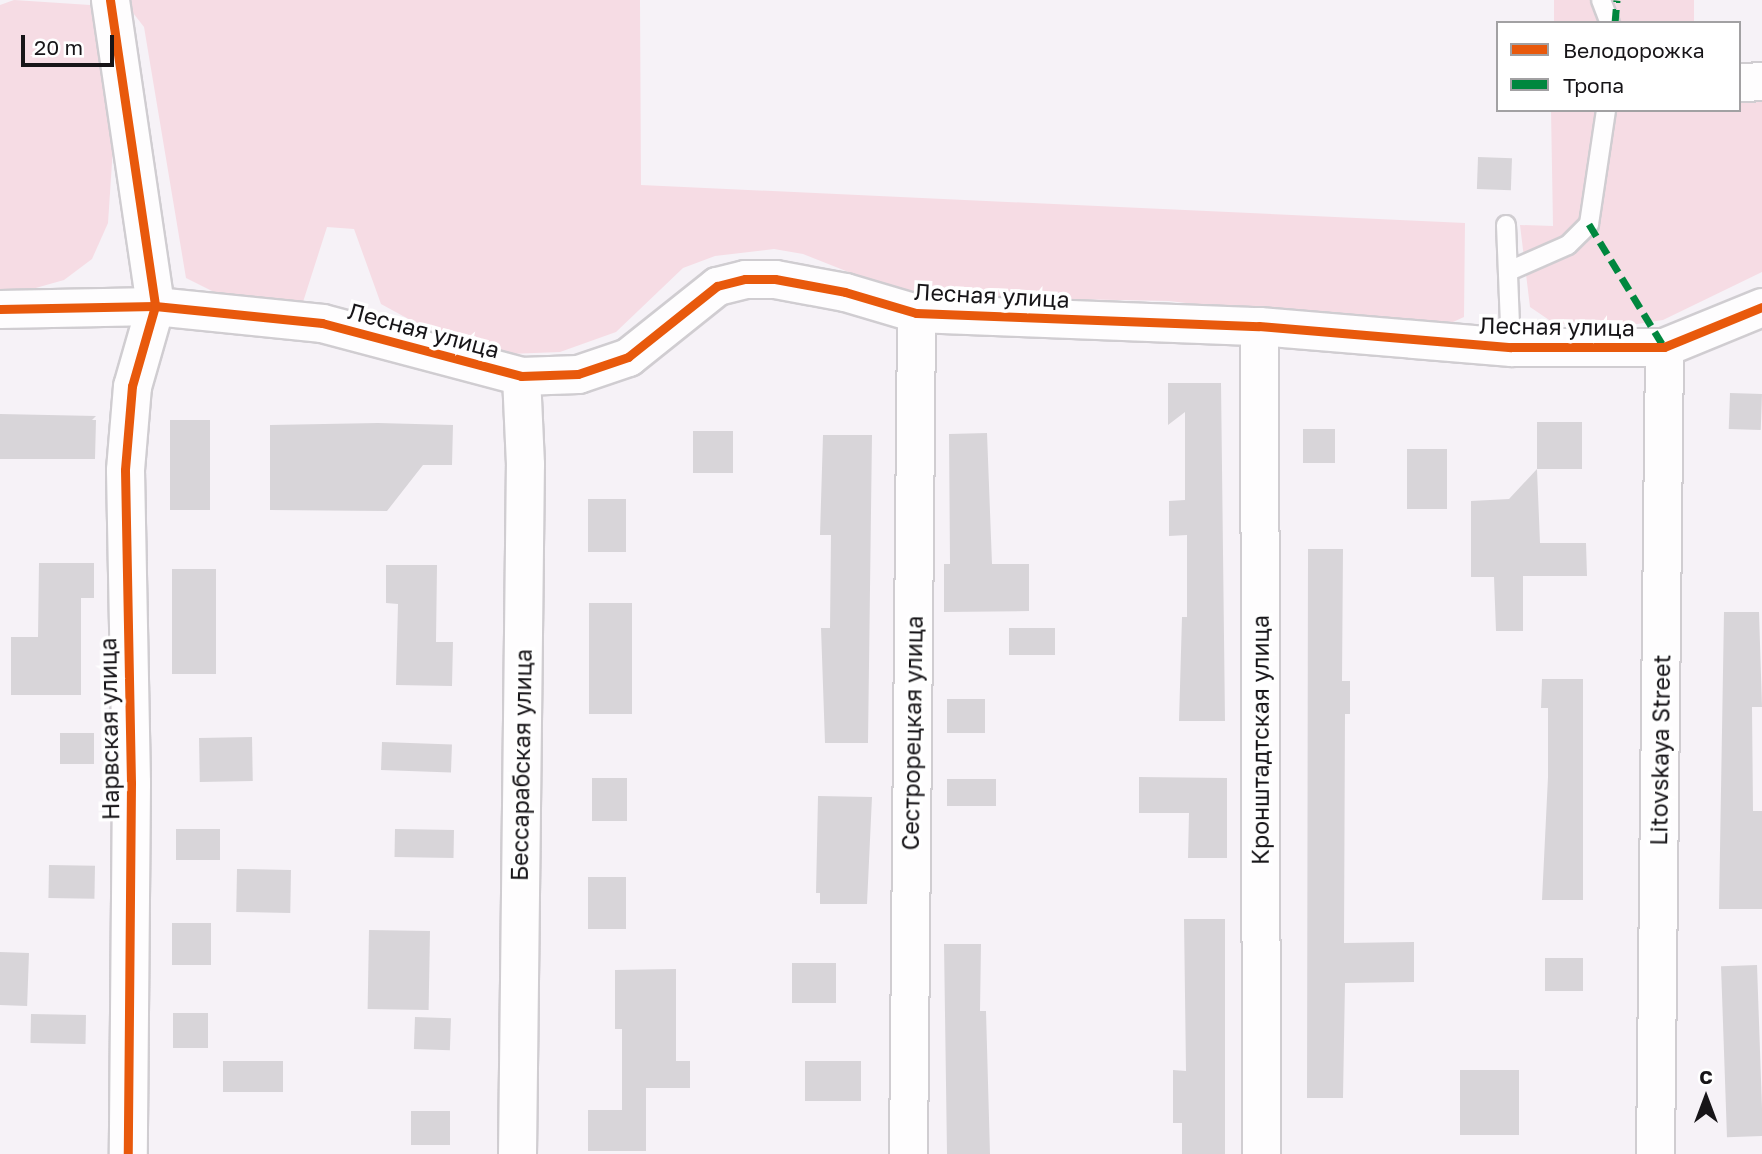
<!DOCTYPE html>
<html>
<head>
<meta charset="utf-8">
<style>
  body { margin:0 }
  #map { position:relative; width:1762px; height:1154px; overflow:hidden; background:#f6f2f7; font-family:"Golos Text",sans-serif }
  div>[style] { position:absolute }
  .green>* { inset:0; background:#f6dce4; transform-origin:0 0 }
  .building>* { inset:0; background:#d8d5d9; transform-origin:0 0 }
  .roads { filter:drop-shadow(2px 0 #d0cdd1) drop-shadow(-2px 0 #d0cdd1) drop-shadow(0 2px #d0cdd1) drop-shadow(0 -2px #d0cdd1) }
  .lane>* { height:18px; margin:-9px; padding:0 9px; transform-origin:9px; border-radius:9px; background:#fefdfe }
  .street>* { height:37px; margin:-18.5px; padding:0 18.5px; transform-origin:18.5px; border-radius:18.5px; background:#fefdfe }
  .quiet>* { height:7px; margin-top:-3.5px; transform-origin:0; background:repeating-linear-gradient(90deg,#00873e 0 14px,transparent 0 21px) }
  .cycleway>* { height:9px; margin:-4.5px; padding:0 4.5px; transform-origin:4.5px; border-radius:4.5px; background:#e8590c }
  span { translate:-50% -50%; white-space:nowrap; text-align:center; line-height:1.15; -webkit-text-stroke:7px #fff; paint-order:stroke }
  .street-label { font-size:23px; color:#171518 }
  .legend { position:absolute; left:1496px; top:21px; width:245px; height:91px; box-sizing:border-box; background:#fff; border:2px solid #a2a1a3; margin:0; padding:9px 12px; list-style:none; font-size:21px; color:#171518 }
  .legend li { display:flex; align-items:center; gap:14px; height:35px }
  .legend b { width:35px; border:2px solid #a2a1a3 }
  .north { position:absolute; left:1671px; top:1063px; width:70px; height:70px; -webkit-text-stroke:5px #fff; paint-order:stroke; rotate:0deg; font-size:19px; font-weight:700; line-height:28px; text-align:center; color:#171518 }
  .north::after { content:''; display:block; margin:auto; width:24px; height:32px; background:#171518; clip-path:polygon(50% 0,100% 100%,50% 72%,0 100%) }
  .scale { position:absolute; left:21px; top:35px; width:93px; height:32px; box-sizing:border-box; border:4px solid #171518; border-top:0; padding-left:9px; font-size:21px; line-height:24px; white-space:nowrap; color:#171518; -webkit-text-stroke:5px #fff; paint-order:stroke }
</style>
</head>
<body>
<div id="map">
  <div class="green">
    <div style="clip-path:polygon(14px 0,90px 5px,114px 132px,108px 223px,92px 259px,64px 280px,25px 291px,0 291px,0 5px)"></div>
    <div style="clip-path:polygon(123px 0,640px 0,641px 185px,1465px 223px,1464px 317px,1453px 322px,1286px 315px,1169px 301px,909px 296px,803px 254px,774px 249px,715px 256px,683px 268px,616px 332px,560px 352px,507px 354px,414px 322px,381px 304px,354px 229px,327px 227px,303px 302px,224px 297px,186px 278px,144px 27px)"></div>
    <div style="left:1554px;top:0;width:140px;height:23px"></div>
    <div style="clip-path:polygon(1762px 81px,1762px 272px,1663px 320px,1637px 324px,1555px 324px,1530px 307px,1520px 225px,1553px 226px,1551px 110px,1739px 110px,1739px 90px)"></div>
  </div>
  <div class="building">
    <div style="left:1478px;top:157px;width:34px;height:32px;rotate:2deg"></div>
    <div style="clip-path:polygon(1168px 383px,1221px 383px,1225px 721px,1179px 721px,1182px 617px,1187px 617px,1187px 535px,1169px 536px,1169px 501px,1185px 500px,1185px 412px,1168px 425px)"></div>
    <div style="left:1730px;top:393px;width:32px;height:36px;rotate:2deg"></div>
    <div style="clip-path:polygon(0 414px,96px 416px,92px 420px,96px 420px,95px 459px,0 459px)"></div>
    <div style="left:170px;top:420px;width:40px;height:90px"></div>
    <div style="left:1537px;top:422px;width:45px;height:47px"></div>
    <div style="clip-path:polygon(378px 423px,453px 425px,452px 465px,423px 465px,387px 511px,270px 510px,270px 425px)"></div>
    <div style="left:1303px;top:429px;width:32px;height:34px"></div>
    <div style="left:693px;top:431px;width:40px;height:42px"></div>
    <div style="clip-path:polygon(987px 433px,992px 564px,1029px 564px,1029px 611px,944px 612px,944px 564px,950px 564px,949px 434px)"></div>
    <div style="clip-path:polygon(823px 435px,872px 435px,868px 743px,825px 743px,821px 628px,830px 628px,831px 535px,820px 535px)"></div>
    <div style="left:1407px;top:449px;width:40px;height:60px"></div>
    <div style="clip-path:polygon(1537px 469px,1540px 543px,1586px 543px,1587px 576px,1523px 576px,1523px 631px,1496px 631px,1494px 577px,1471px 577px,1471px 501px,1509px 499px)"></div>
    <div style="left:626px;top:499px;width:53px;height:38px;rotate:90deg"></div>
    <div style="clip-path:polygon(1308px 549px,1343px 549px,1342px 681px,1350px 681px,1350px 714px,1345px 714px,1344px 943px,1414px 942px,1414px 982px,1345px 983px,1343px 1098px,1307px 1098px)"></div>
    <div style="clip-path:polygon(39px 563px,94px 563px,94px 598px,81px 598px,81px 695px,11px 695px,11px 637px,38px 637px)"></div>
    <div style="clip-path:polygon(386px 565px,437px 565px,436px 642px,453px 642px,452px 686px,396px 685px,398px 604px,386px 603px)"></div>
    <div style="left:216px;top:569px;width:105px;height:44px;rotate:90deg"></div>
    <div style="left:589px;top:603px;width:43px;height:111px"></div>
    <div style="clip-path:polygon(1724px 612px,1759px 612px,1762px 707px,1752px 707px,1753px 811px,1762px 811px,1762px 909px,1719px 909px)"></div>
    <div style="left:1009px;top:628px;width:46px;height:27px"></div>
    <div style="clip-path:polygon(1542px 679px,1583px 679px,1583px 900px,1542px 900px,1548px 777px,1548px 708px,1541px 708px)"></div>
    <div style="left:947px;top:699px;width:38px;height:34px"></div>
    <div style="left:60px;top:733px;width:34px;height:31px"></div>
    <div style="left:252px;top:737px;width:44px;height:53px;rotate:89deg"></div>
    <div style="left:382px;top:742px;width:70px;height:28px;rotate:2deg"></div>
    <div style="clip-path:polygon(1139px 777px,1227px 778px,1227px 858px,1188px 858px,1189px 813px,1139px 813px)"></div>
    <div style="left:592px;top:778px;width:35px;height:43px"></div>
    <div style="left:996px;top:779px;width:27px;height:49px;rotate:90deg"></div>
    <div style="clip-path:polygon(818px 796px,872px 797px,867px 904px,820px 904px,820px 893px,816px 893px)"></div>
    <div style="left:220px;top:829px;width:31px;height:44px;rotate:90deg"></div>
    <div style="left:395px;top:829px;width:59px;height:28px;rotate:1deg"></div>
    <div style="left:49px;top:865px;width:46px;height:33px;rotate:1deg"></div>
    <div style="left:237px;top:869px;width:54px;height:43px;rotate:1deg"></div>
    <div style="left:588px;top:877px;width:38px;height:52px"></div>
    <div style="clip-path:polygon(1184px 919px,1225px 919px,1225px 1154px,1182px 1154px,1182px 1123px,1173px 1123px,1173px 1070px,1186px 1071px)"></div>
    <div style="left:172px;top:923px;width:39px;height:42px"></div>
    <div style="left:369px;top:930px;width:61px;height:79px;rotate:1deg"></div>
    <div style="clip-path:polygon(944px 944px,981px 944px,980px 1011px,986px 1011px,990px 1154px,947px 1154px)"></div>
    <div style="left:0;top:952px;width:29px;height:53px;rotate:2deg"></div>
    <div style="left:1545px;top:958px;width:38px;height:33px"></div>
    <div style="left:792px;top:963px;width:44px;height:40px"></div>
    <div style="left:1757px;top:965px;width:171px;height:36px;rotate:88deg"></div>
    <div style="clip-path:polygon(676px 969px,676px 1061px,690px 1061px,690px 1088px,646px 1088px,646px 1151px,588px 1151px,588px 1110px,622px 1110px,622px 1029px,615px 1029px,615px 970px)"></div>
    <div style="left:173px;top:1013px;width:35px;height:35px"></div>
    <div style="left:31px;top:1014px;width:55px;height:29px;rotate:1deg"></div>
    <div style="left:415px;top:1017px;width:36px;height:32px;rotate:2deg"></div>
    <div style="left:223px;top:1061px;width:60px;height:31px"></div>
    <div style="left:805px;top:1061px;width:56px;height:40px"></div>
    <div style="left:1460px;top:1070px;width:59px;height:65px"></div>
    <div style="left:411px;top:1111px;width:39px;height:34px"></div>
  </div>
  <div class="roads">
    <div class="lane">
      <div style="left:1601px;top:0;width:25px;rotate:69deg"></div>
      <div style="left:1506px;top:225px;width:122px;rotate:87.7deg"></div>
      <div style="left:1509px;top:271px;width:64px;rotate:-23.8deg"></div>
      <div style="left:1568px;top:245px;width:30px;rotate:-45deg"></div>
      <div style="left:1589px;top:224px;width:115px;rotate:-81.5deg"></div>
    </div>
    <div class="street">
      <div style="left:110px;top:0;width:309px;rotate:81.6deg"></div>
      <div style="left:155px;top:306px;width:83px;rotate:106deg"></div>
      <div style="left:132px;top:386px;width:84px;rotate:94.8deg"></div>
      <div style="left:125px;top:470px;width:313px;rotate:88.9deg"></div>
      <div style="left:131px;top:783px;width:371px;rotate:90.5deg"></div>
      <div style="left:1739px;top:82px;width:23px;rotate:-2deg"></div>
      <div style="left:0;top:309px;width:155px;rotate:-1.1deg"></div>
      <div style="left:155px;top:306px;width:168px;rotate:5.8deg"></div>
      <div style="left:322px;top:323px;width:206px;rotate:14.9deg"></div>
      <div style="left:521px;top:376px;width:57px;rotate:-2deg"></div>
      <div style="left:578px;top:374px;width:53px;rotate:-18.8deg"></div>
      <div style="left:628px;top:357px;width:114px;rotate:-38.6deg"></div>
      <div style="left:717px;top:286px;width:29px;rotate:-14deg"></div>
      <div style="left:745px;top:279px;width:30px"></div>
      <div style="left:775px;top:279px;width:71px;rotate:10.5deg"></div>
      <div style="left:845px;top:292px;width:74px;rotate:16.5deg"></div>
      <div style="left:916px;top:313px;width:343px;rotate:2.2deg"></div>
      <div style="left:1259px;top:326px;width:253px;rotate:4.8deg"></div>
      <div style="left:1511px;top:347px;width:153px"></div>
      <div style="left:1664px;top:347px;width:106px;rotate:-22.2deg"></div>
      <div style="left:1259px;top:326px;width:828px;rotate:89.86deg"></div>
      <div style="left:517px;top:1154px;width:690px;rotate:-89.34deg"></div>
      <div style="left:525px;top:464px;width:88px;rotate:-92.6deg"></div>
      <div style="left:908px;top:1154px;width:841px;rotate:-89.45deg"></div>
      <div style="left:1655px;top:1154px;width:807px;rotate:-89.36deg"></div>
    </div>
  </div>
  <div class="quiet">
    <div style="left:1615px;top:23px;width:23px;rotate:-85deg"></div>
    <div style="left:1589px;top:224px;width:144px;rotate:58.6deg"></div>
  </div>
  <div class="cycleway">
    <div style="left:110px;top:0;width:309px;rotate:81.6deg"></div>
    <div style="left:155px;top:306px;width:83px;rotate:106deg"></div>
    <div style="left:132px;top:386px;width:84px;rotate:94.8deg"></div>
    <div style="left:125px;top:470px;width:313px;rotate:88.9deg"></div>
    <div style="left:131px;top:783px;width:371px;rotate:90.5deg"></div>
    <div style="left:0;top:309px;width:155px;rotate:-1.1deg"></div>
    <div style="left:155px;top:306px;width:168px;rotate:5.8deg"></div>
    <div style="left:322px;top:323px;width:206px;rotate:14.9deg"></div>
    <div style="left:521px;top:376px;width:57px;rotate:-2deg"></div>
    <div style="left:578px;top:374px;width:53px;rotate:-18.8deg"></div>
    <div style="left:628px;top:357px;width:114px;rotate:-38.6deg"></div>
    <div style="left:717px;top:286px;width:29px;rotate:-14deg"></div>
    <div style="left:745px;top:279px;width:30px"></div>
    <div style="left:775px;top:279px;width:71px;rotate:10.5deg"></div>
    <div style="left:845px;top:292px;width:74px;rotate:16.5deg"></div>
    <div style="left:916px;top:313px;width:343px;rotate:2.2deg"></div>
    <div style="left:1259px;top:326px;width:253px;rotate:4.8deg"></div>
    <div style="left:1511px;top:347px;width:153px"></div>
    <div style="left:1664px;top:347px;width:106px;rotate:-22.2deg"></div>
  </div>
  <div class="street-label">
    <span style="left:992px;top:295px;rotate:3deg">Лесная улица</span>
    <span style="left:1557px;top:326px;rotate:1deg">Лесная улица</span>
    <span style="left:424px;top:330px;rotate:15deg">Лесная улица</span>
    <span style="left:109px;top:729px;rotate:-91deg">Нарвская улица</span>
    <span style="left:912px;top:733px;rotate:-89deg">Сестрорецкая улица</span>
    <span style="left:1260px;top:740px;rotate:-90deg">Кронштадтская улица</span>
    <span style="left:1660px;top:750px;rotate:-89deg">Litovskaya Street</span>
    <span style="left:521px;top:765px;rotate:-89deg">Бессарабская улица</span>
  </div>
  <ul class="legend">
  <li><b style="height:9px;background:#e8590c"></b>Велодорожка</li>
  <li><b style="height:9px;background:#00873e"></b>Тропа</li>
  </ul>
  <div class="north">С</div>
  <div class="scale">20 m</div>
</div>
</body>
</html>
